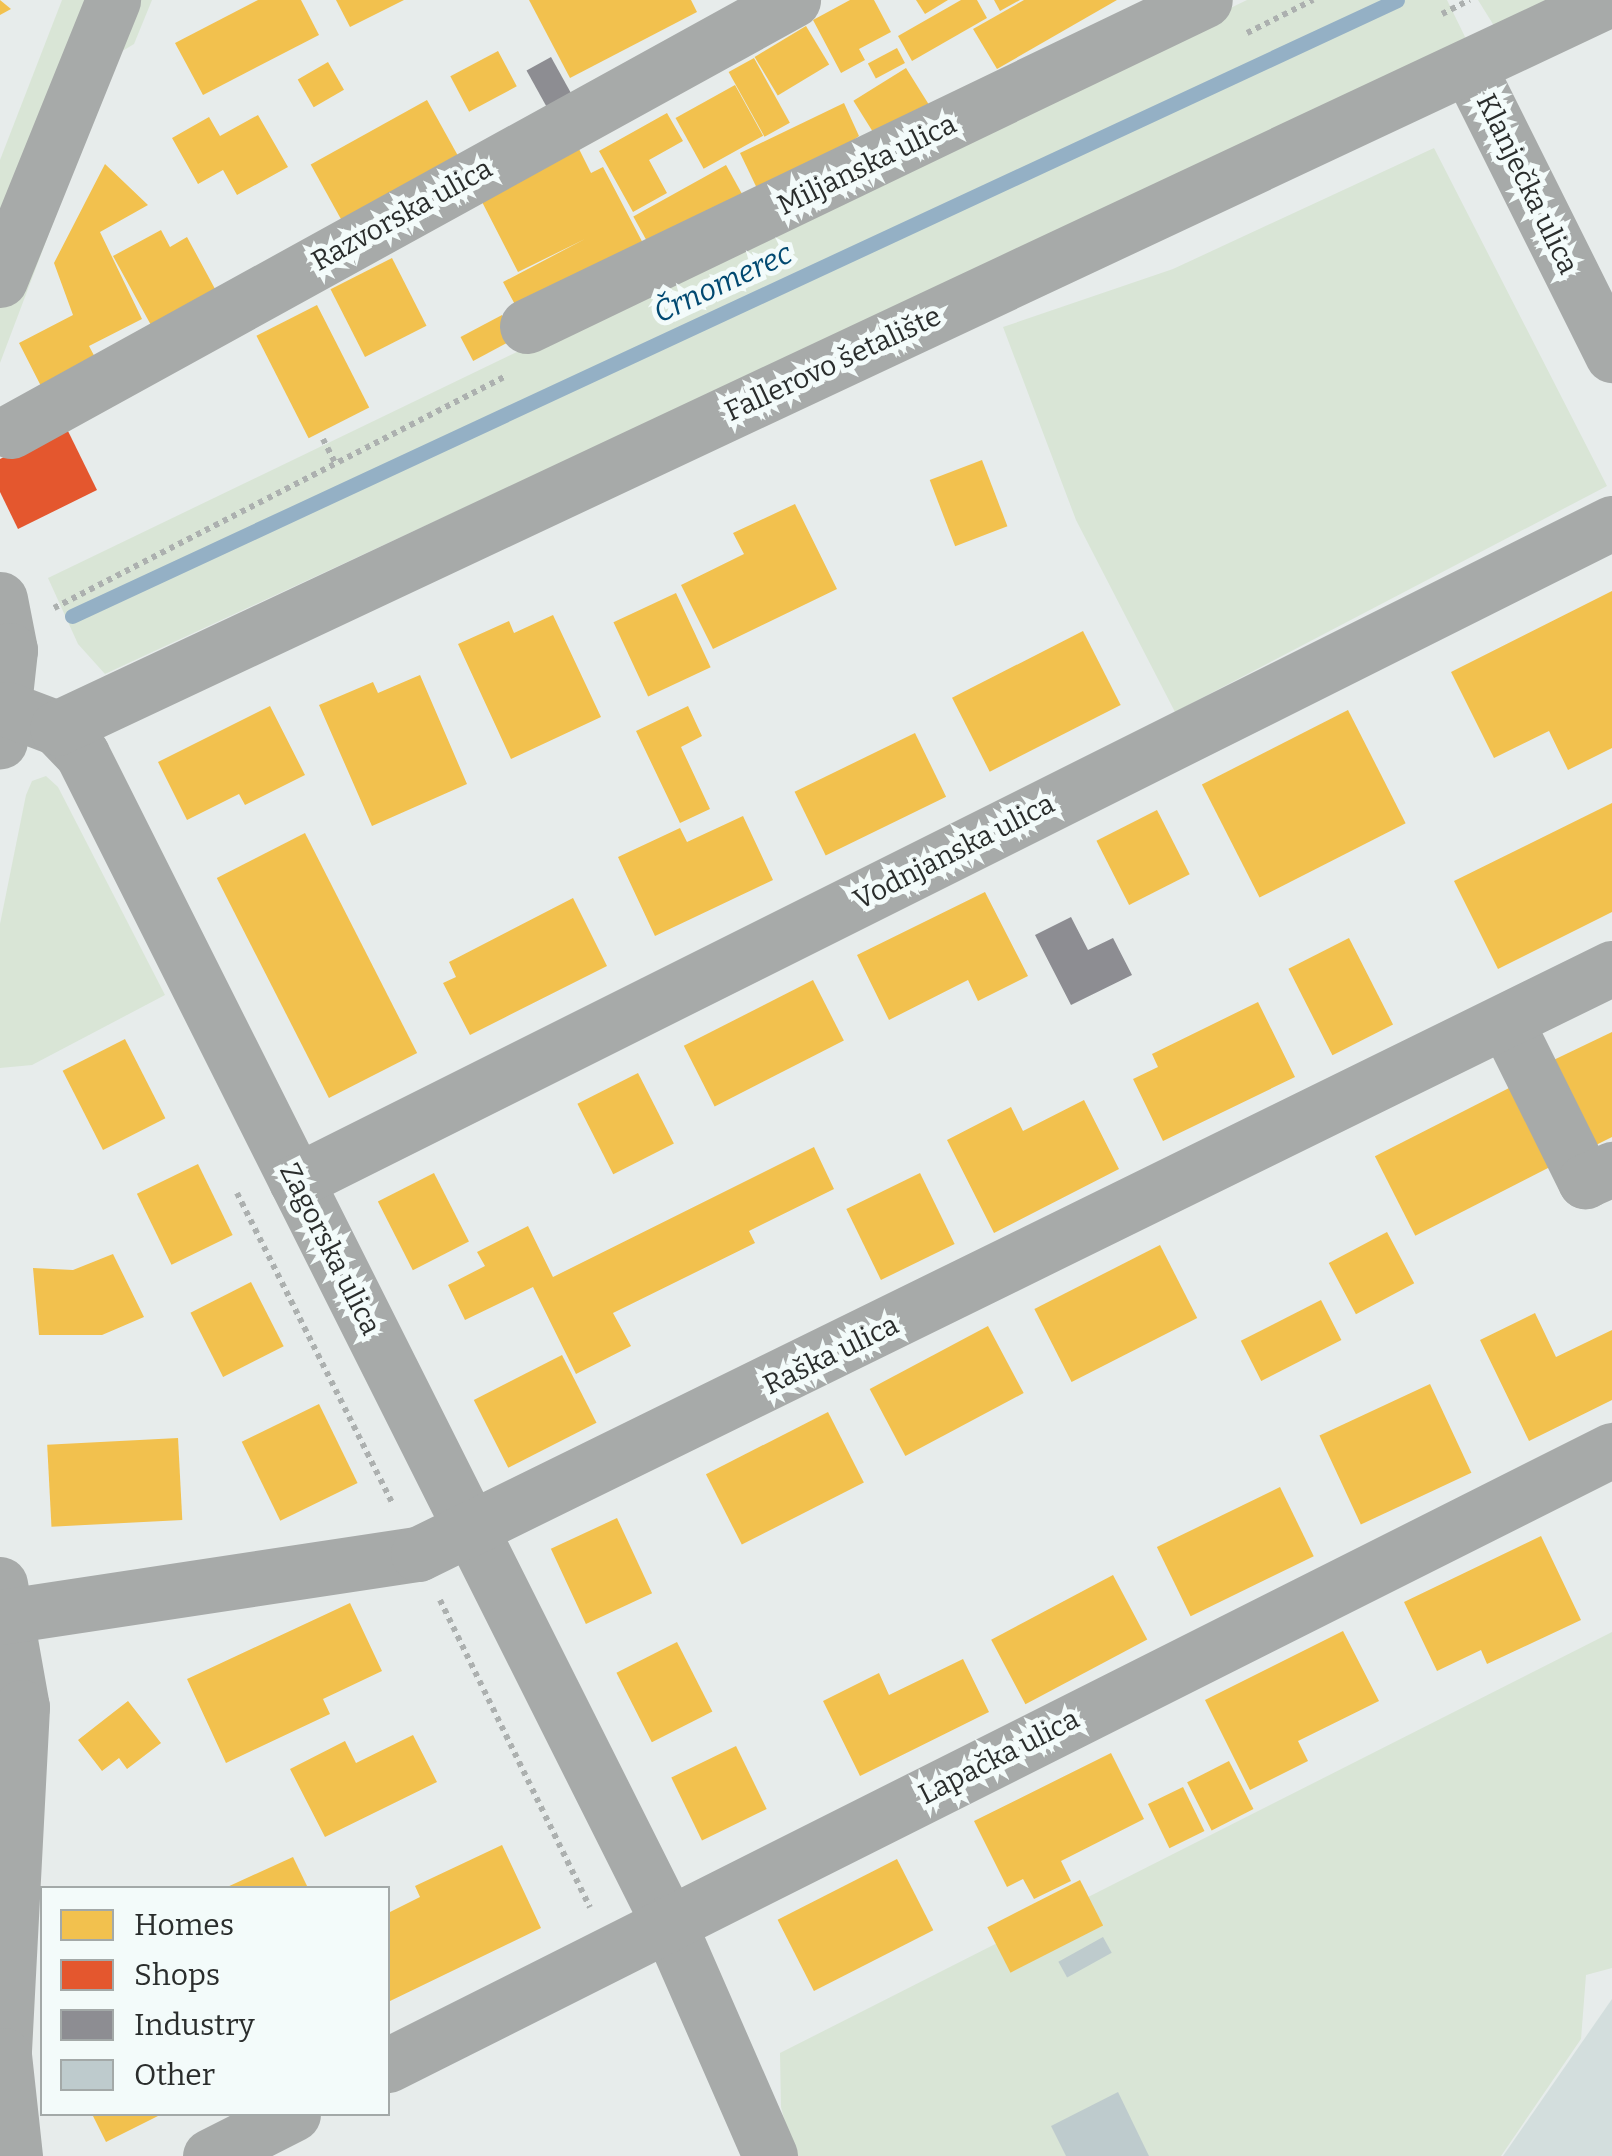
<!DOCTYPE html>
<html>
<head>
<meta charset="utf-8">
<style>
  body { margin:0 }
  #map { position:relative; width:1612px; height:2156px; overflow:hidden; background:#e7eceb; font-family:Bitter,serif }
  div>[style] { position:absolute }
  .built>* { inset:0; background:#d3dedd }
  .green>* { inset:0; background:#d9e5d6 }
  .homes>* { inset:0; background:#f2c14e; transform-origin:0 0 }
  .shops>* { inset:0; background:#e4572e }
  .industry>* { inset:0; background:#8d8d92; transform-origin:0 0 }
  .stream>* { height:15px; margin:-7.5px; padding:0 7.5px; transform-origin:7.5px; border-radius:7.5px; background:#94b0c5 }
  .building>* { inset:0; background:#becbcd; transform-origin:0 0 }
  .path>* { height:6px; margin-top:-3px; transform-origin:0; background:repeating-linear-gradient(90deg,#acb0af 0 5px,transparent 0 10px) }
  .minor>* { height:55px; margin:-27.5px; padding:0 27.5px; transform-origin:27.5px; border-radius:27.5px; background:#a7aaa9 }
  span { translate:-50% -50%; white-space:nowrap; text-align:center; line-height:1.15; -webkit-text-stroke:10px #f3fbfa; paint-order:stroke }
  .street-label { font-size:28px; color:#2a2d2c }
  .water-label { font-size:30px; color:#014971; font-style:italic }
  .legend { position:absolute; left:40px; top:1886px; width:350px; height:230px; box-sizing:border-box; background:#f3fbfa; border:2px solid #a3a9a8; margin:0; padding:12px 18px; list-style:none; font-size:30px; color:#2a2d2c }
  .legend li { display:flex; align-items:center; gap:20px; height:50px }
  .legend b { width:50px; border:2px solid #a3a9a8 }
</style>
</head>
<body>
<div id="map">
  <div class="built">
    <div style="clip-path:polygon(1612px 1999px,1612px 2156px,1503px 2156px)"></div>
  </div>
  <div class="green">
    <div style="clip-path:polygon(62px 0,100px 0,0 241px,0 160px)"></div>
    <div style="clip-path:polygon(125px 0,152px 0,134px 44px,104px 62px)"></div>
    <div style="clip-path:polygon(1247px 0,1447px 0,1468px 43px,105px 674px,78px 644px,48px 578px)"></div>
    <div style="clip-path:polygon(1478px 0,1554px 0,1496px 29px)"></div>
    <div style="clip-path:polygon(102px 102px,90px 125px,0 363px,0 306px,75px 124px)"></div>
    <div style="clip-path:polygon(1434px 148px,1607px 486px,1175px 712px,1076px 520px,1003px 327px,1173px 269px)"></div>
    <div style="clip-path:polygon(46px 776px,58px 787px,165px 995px,32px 1065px,0 1068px,0 924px,26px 795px,32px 781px)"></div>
    <div style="clip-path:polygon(1612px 1632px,1612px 1968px,1586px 1975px,1581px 2039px,1501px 2156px,794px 2156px,781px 2107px,780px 2053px)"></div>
  </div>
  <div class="homes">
    <div style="clip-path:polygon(0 0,11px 9px,0 15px)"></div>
    <div style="clip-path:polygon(258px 0,301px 0,319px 35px,203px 95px,175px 43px)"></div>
    <div style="clip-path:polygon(336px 0,404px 0,350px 27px)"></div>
    <div style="clip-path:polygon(529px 0,691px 0,697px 12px,570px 78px)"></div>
    <div style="clip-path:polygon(850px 0,874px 0,891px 32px,859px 49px,865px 60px,841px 73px,813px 20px)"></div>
    <div style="clip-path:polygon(916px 0,948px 0,925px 14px)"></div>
    <div style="clip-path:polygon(961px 0,977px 0,987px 18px,912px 61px,898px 36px)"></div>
    <div style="clip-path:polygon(994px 0,1020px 0,1000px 11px)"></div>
    <div style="clip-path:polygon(1024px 0,1117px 0,997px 69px,973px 29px)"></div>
    <div style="left:806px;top:26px;width:45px;height:60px;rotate:59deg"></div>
    <div style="left:897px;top:48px;width:17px;height:33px;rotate:62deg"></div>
    <div style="left:498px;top:51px;width:40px;height:54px;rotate:62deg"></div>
    <div style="left:754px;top:58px;width:74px;height:29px;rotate:61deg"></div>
    <div style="left:328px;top:62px;width:32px;height:35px;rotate:60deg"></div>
    <div style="left:906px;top:68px;width:46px;height:62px;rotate:58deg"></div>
    <div style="left:735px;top:85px;width:58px;height:68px;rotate:61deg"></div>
    <div style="left:427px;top:100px;width:73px;height:133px;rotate:61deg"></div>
    <div style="clip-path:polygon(844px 103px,859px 136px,765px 205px,740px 153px)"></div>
    <div style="clip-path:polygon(667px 113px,683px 141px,649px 160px,667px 193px,633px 212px,599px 151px)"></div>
    <div style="clip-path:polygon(258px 115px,288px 167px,237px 195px,223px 170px,198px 184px,172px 138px,209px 117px,220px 136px)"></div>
    <div style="clip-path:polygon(578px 147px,591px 173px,603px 167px,646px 249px,520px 314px,503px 282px,585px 239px,518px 272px,480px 198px)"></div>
    <div style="clip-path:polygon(105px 164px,148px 205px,100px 232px,142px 319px,89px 346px,98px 363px,43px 390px,19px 343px,73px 315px,54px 263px)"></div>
    <div style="left:726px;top:165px;width:38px;height:106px;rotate:61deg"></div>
    <div style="clip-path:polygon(161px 230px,170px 247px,187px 237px,221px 300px,157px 336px,113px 256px)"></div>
    <div style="left:392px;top:258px;width:76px;height:69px;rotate:63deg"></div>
    <div style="left:317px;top:305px;width:115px;height:68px;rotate:63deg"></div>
    <div style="left:502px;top:315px;width:27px;height:47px;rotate:62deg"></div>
    <div style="left:982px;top:460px;width:71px;height:56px;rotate:69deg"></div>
    <div style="clip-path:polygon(795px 504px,837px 589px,713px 649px,681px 585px,744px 554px,733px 533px)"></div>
    <div style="clip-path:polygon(1612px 591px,1612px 748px,1568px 770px,1549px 731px,1494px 758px,1451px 672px)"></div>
    <div style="left:676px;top:593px;width:82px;height:69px;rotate:65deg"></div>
    <div style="clip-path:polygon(553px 615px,601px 717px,511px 759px,458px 644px,509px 621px,514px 633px)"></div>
    <div style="left:1083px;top:631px;width:83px;height:147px;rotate:63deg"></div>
    <div style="clip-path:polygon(420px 675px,467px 784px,372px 826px,319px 705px,373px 682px,378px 693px)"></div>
    <div style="clip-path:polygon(270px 706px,305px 775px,245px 805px,239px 794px,187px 820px,158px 762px)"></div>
    <div style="clip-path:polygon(688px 706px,702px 736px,681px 747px,710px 809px,680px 823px,636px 731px)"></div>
    <div style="left:1348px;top:710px;width:127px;height:164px;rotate:63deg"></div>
    <div style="left:915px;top:733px;width:71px;height:134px;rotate:64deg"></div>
    <div style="clip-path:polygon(1612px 803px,1612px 912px,1498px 969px,1454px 881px)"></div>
    <div style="left:1157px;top:810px;width:72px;height:68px;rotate:63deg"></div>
    <div style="clip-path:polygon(743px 816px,773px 880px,655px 936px,618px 857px,680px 828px,687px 842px)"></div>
    <div style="left:305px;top:833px;width:247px;height:99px;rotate:63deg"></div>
    <div style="clip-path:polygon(985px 892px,1028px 976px,978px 1001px,968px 980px,889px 1020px,857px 955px)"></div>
    <div style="clip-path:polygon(573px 898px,607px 966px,470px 1035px,443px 983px,456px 977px,449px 962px)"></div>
    <div style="left:1349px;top:938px;width:97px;height:68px;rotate:63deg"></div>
    <div style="left:813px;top:980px;width:68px;height:145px;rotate:63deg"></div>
    <div style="clip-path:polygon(1258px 1002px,1295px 1077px,1163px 1141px,1133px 1079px,1158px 1067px,1152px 1054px)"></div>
    <div style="clip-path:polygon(1612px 1032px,1612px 1137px,1582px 1152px,1541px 1066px)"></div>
    <div style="left:125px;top:1039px;width:89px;height:70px;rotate:63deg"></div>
    <div style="left:638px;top:1073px;width:79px;height:68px;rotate:63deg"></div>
    <div style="left:1513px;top:1086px;width:89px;height:155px;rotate:63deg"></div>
    <div style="clip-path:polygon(1084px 1100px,1119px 1169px,994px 1233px,947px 1140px,1011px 1107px,1023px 1131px)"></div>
    <div style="clip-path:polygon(814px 1147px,834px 1189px,749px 1231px,755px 1243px,613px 1313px,631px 1346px,576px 1374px,533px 1287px,465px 1320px,448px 1285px,485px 1266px,477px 1252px,528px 1226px,553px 1277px)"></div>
    <div style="left:198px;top:1164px;width:79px;height:68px;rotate:64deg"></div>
    <div style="left:434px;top:1173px;width:77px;height:63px;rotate:63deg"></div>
    <div style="left:920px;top:1173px;width:79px;height:82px;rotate:64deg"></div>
    <div style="left:1387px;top:1232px;width:58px;height:66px;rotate:62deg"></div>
    <div style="left:1160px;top:1245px;width:82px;height:141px;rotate:63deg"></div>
    <div style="clip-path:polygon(113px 1254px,144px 1317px,102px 1335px,39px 1335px,33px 1268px,73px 1270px)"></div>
    <div style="left:251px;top:1282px;width:72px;height:68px;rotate:63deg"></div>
    <div style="left:1321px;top:1300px;width:45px;height:90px;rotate:63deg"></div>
    <div style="clip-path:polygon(1535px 1313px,1556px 1357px,1612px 1330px,1612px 1400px,1529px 1441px,1480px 1340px)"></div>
    <div style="left:988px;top:1326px;width:76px;height:134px;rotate:62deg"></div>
    <div style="left:562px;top:1355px;width:76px;height:99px;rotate:63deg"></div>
    <div style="left:1430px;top:1384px;width:98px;height:122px;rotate:65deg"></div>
    <div style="left:319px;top:1404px;width:88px;height:86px;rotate:64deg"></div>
    <div style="left:828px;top:1412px;width:79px;height:137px;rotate:63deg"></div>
    <div style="left:178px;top:1438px;width:82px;height:131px;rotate:87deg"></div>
    <div style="left:1280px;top:1487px;width:77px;height:137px;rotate:64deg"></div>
    <div style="left:617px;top:1518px;width:83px;height:73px;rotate:65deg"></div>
    <div style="clip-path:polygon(1541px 1536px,1581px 1620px,1487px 1664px,1481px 1650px,1437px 1671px,1404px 1602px)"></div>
    <div style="left:1113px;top:1575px;width:73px;height:138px;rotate:62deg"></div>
    <div style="clip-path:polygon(350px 1603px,382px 1671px,323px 1699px,330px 1714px,226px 1763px,187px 1679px)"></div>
    <div style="clip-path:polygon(1343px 1631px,1379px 1701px,1298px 1741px,1308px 1761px,1250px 1790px,1205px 1700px)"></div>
    <div style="left:677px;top:1642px;width:78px;height:68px;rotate:63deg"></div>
    <div style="clip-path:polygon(963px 1659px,989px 1712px,860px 1776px,823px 1701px,879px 1673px,889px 1695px)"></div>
    <div style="clip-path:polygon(128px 1701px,161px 1743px,127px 1769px,119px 1758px,102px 1771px,78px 1740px)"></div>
    <div style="clip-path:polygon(413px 1735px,437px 1782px,325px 1837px,290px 1769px,345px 1741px,356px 1763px)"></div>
    <div style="left:736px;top:1746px;width:70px;height:72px;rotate:64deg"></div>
    <div style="clip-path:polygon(1111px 1753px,1144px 1819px,1061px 1861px,1071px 1881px,1034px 1899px,1023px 1879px,1007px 1887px,974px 1821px)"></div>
    <div style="left:1229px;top:1761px;width:54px;height:47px;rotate:63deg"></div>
    <div style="left:1183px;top:1787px;width:49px;height:39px;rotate:64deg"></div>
    <div style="clip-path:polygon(502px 1845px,541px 1928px,388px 2002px,388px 1913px,420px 1897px,415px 1886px)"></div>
    <div style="clip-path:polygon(293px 1857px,308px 1888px,225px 1888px)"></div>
    <div style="left:897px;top:1859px;width:80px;height:134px;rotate:63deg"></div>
    <div style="left:1080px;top:1880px;width:51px;height:104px;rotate:63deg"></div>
    <div style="clip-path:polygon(92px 2114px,162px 2114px,106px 2142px)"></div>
  </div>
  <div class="shops">
    <div style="clip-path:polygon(66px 427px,97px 490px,18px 529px,0 492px,0 459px)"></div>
  </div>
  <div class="industry">
    <div style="left:551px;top:57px;width:52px;height:28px;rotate:61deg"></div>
    <div style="clip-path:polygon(1071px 917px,1088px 950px,1113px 938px,1132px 975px,1071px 1005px,1035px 935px)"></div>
  </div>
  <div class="stream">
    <div style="left:72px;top:616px;width:1461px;rotate:-24.93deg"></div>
  </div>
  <div class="building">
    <div style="left:1103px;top:1937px;width:18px;height:51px;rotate:61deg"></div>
    <div style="clip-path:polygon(1118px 2092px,1149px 2156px,1066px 2156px,1051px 2126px)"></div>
  </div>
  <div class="path">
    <div style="left:1442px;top:14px;width:31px;rotate:-27deg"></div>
    <div style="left:1247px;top:33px;width:74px;rotate:-26.6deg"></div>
    <div style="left:323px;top:439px;width:27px;rotate:63deg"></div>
    <div style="left:54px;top:608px;width:508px;rotate:-27.17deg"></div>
    <div style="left:237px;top:1193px;width:347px;rotate:63.4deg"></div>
    <div style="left:440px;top:1600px;width:342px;rotate:64deg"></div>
  </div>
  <div class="minor">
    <div style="left:1469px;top:68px;width:321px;rotate:63.5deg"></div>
    <div style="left:0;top:280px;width:302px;rotate:-68deg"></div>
    <div style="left:527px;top:326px;width:752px;rotate:-25.68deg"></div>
    <div style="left:11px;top:431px;width:893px;rotate:-28.86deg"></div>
    <div style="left:0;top:599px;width:52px;rotate:78.9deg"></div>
    <div style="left:10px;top:650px;width:92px;rotate:96.3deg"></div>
    <div style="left:7px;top:709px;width:53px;rotate:20.8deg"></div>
    <div style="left:57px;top:728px;width:36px;rotate:46deg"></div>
    <div style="left:82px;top:754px;width:1307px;rotate:63.36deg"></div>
    <div style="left:668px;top:1922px;width:255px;rotate:66.4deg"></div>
    <div style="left:57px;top:728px;width:1713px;rotate:-25.14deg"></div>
    <div style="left:1506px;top:1022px;width:178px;rotate:63.6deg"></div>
    <div style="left:1585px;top:1181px;width:30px;rotate:-24deg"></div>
    <div style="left:296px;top:1181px;width:1471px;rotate:-26.57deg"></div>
    <div style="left:0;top:1584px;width:125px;rotate:79.9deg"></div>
    <div style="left:22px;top:1707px;width:348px;rotate:93deg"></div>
    <div style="left:4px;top:2055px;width:102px;rotate:83.8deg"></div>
    <div style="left:0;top:1617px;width:423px;rotate:-8.6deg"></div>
    <div style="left:418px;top:1554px;width:1330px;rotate:-26.14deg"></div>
    <div style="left:388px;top:2065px;width:1370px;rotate:-26.68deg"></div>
    <div style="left:210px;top:2156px;width:93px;rotate:-26.8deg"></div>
  </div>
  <div class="street-label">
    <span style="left:867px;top:165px;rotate:-26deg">Miljanska ulica</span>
    <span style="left:1527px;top:184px;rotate:64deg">Klanječka ulica</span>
    <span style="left:402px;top:215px;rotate:-29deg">Razvorska ulica</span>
    <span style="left:833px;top:364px;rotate:-25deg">Fallerovo šetalište</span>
    <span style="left:954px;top:852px;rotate:-27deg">Vodnjanska ulica</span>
    <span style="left:330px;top:1249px;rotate:63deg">Zagorska ulica</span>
    <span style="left:831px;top:1355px;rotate:-26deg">Raška ulica</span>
    <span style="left:999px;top:1757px;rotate:-27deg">Lapačka ulica</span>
  </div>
  <div class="water-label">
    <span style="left:723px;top:283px;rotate:-25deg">Črnomerec</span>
  </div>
  <ul class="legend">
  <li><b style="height:28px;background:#f2c14e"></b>Homes</li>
  <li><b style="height:28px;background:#e4572e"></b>Shops</li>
  <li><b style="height:28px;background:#8d8d92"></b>Industry</li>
  <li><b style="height:28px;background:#becbcd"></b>Other</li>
  </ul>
</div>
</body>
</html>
